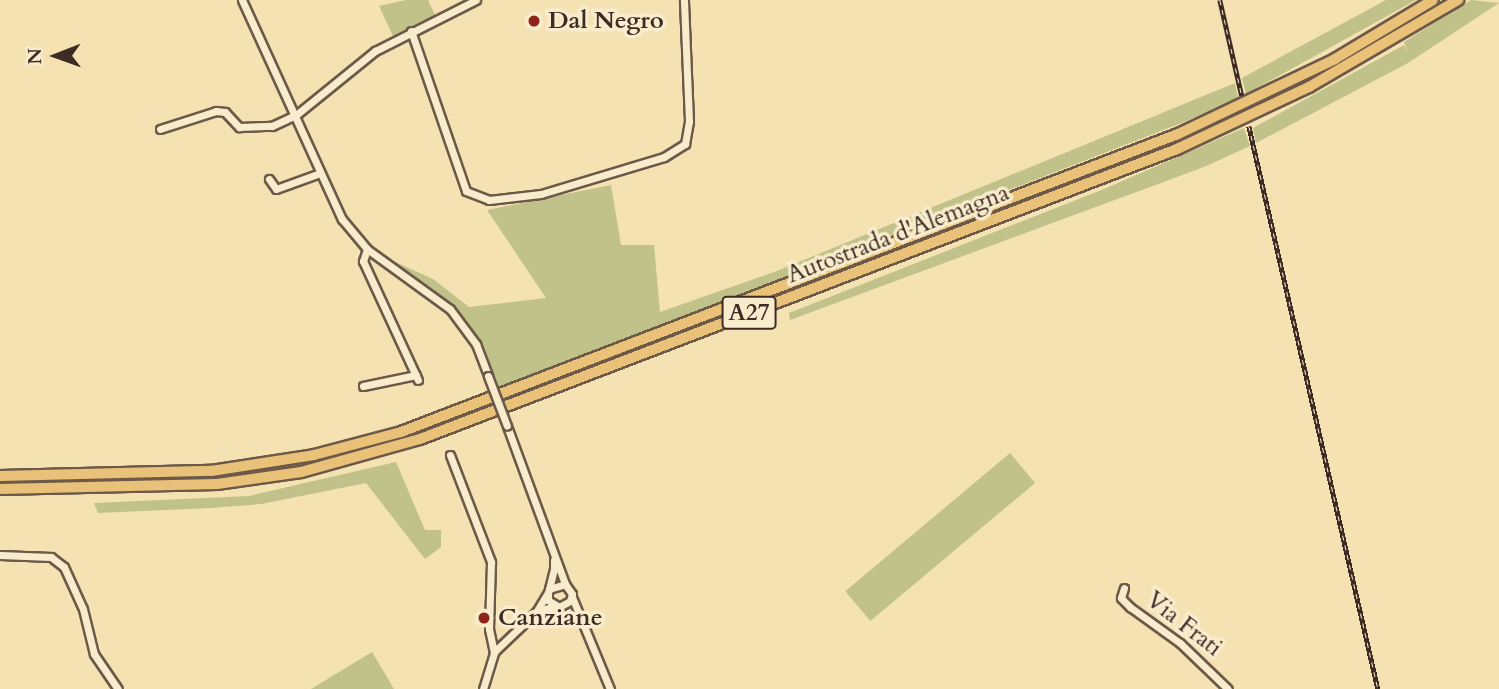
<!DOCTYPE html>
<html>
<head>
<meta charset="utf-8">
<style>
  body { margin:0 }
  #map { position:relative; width:1499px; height:689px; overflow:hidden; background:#f4e2b2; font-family:Cardo,serif }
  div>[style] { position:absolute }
  .green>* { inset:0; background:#c0c289; transform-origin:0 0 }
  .roads { filter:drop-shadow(2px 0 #6c5948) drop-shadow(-2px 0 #6c5948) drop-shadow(0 2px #6c5948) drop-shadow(0 -2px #6c5948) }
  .minor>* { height:7px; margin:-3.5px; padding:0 3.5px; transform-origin:3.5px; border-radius:3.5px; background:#f8eccd }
  .highway>* { height:10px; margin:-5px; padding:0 5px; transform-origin:5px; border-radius:5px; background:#eac179 }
  .rail>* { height:4.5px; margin-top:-2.25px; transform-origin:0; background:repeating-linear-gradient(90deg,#f8eccd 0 5px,#3e2b24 0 10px); box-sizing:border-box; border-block:2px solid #3e2b24 }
  .bridges { filter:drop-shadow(2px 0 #6c5948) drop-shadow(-2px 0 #6c5948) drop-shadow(0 2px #6c5948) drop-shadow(0 -2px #6c5948) }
  .minor-bridge>* { height:7px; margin:-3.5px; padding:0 3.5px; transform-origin:3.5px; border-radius:3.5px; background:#f8eccd }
  .dots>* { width:19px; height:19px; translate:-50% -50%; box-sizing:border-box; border:4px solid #f8eccd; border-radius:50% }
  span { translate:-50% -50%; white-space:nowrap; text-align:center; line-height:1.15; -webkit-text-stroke:7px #f8eccd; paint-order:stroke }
  .shield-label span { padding:2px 5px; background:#f8eccd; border:2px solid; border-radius:5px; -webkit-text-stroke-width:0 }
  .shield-label { font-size:23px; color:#3e2b24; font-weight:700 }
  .poi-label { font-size:24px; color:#3e2b24; font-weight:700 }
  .left { translate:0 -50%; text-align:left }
  .street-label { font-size:24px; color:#3e2b24 }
  .north { position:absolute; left:21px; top:21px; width:70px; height:70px; -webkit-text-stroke:5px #f8eccd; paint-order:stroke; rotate:269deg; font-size:19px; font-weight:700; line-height:28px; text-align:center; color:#3e2b24 }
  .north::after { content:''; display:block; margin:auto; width:24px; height:32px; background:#3e2b24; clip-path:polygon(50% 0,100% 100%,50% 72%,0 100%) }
</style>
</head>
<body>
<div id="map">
  <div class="green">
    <div style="clip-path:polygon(406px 0,428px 0,435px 15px,393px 36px,379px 6px)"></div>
    <div style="clip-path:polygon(1386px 0,1416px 0,1246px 94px,1242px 78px)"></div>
    <div style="clip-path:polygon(1471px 0,1499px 3px,1408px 63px,1256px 143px,1253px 128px,1404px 45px,1408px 54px,1404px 42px)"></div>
    <div style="clip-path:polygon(1235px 83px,1238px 98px,1184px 122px,498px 388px,478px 339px,451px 306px,375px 253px,433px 279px,469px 307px,546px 298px,487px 210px,611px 185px,621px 245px,654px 245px,660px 312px,777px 271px)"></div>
    <div style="clip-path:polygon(1244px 128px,1250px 146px,1204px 167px,790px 320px,789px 313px,1104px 189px)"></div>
    <div style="left:1010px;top:453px;width:39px;height:215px;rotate:50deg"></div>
    <div style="clip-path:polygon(396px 462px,425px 530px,441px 530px,441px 547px,425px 559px,366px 483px,261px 504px,211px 508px,98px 513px,94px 503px,249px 496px)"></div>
    <div style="clip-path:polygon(372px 652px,394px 689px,311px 689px)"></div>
  </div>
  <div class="roads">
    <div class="minor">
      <div style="left:242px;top:0;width:241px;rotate:65.5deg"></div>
      <div style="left:342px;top:219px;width:39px;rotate:50deg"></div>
      <div style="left:367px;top:249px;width:102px;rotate:35.9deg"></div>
      <div style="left:450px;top:309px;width:44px;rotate:53.4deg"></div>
      <div style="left:476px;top:344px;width:34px;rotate:69deg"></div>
      <div style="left:411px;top:31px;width:169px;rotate:71deg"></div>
      <div style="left:466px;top:191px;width:25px;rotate:21deg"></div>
      <div style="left:489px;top:200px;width:52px;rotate:-6.6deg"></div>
      <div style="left:541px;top:194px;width:128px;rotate:-16.7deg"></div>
      <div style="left:664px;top:157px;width:25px;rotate:-32deg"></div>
      <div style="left:685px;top:144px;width:23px;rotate:-80deg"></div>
      <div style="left:689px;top:121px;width:121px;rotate:-92.4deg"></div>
      <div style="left:160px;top:129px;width:59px;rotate:-17.8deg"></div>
      <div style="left:216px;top:111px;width:9px;rotate:6deg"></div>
      <div style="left:225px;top:112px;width:21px;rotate:47deg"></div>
      <div style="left:239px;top:127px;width:33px;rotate:-2deg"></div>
      <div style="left:272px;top:126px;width:26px;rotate:-25deg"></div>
      <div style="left:296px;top:115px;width:102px;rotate:-39deg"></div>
      <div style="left:375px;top:51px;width:113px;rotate:-26.8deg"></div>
      <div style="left:269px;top:179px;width:12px;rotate:55deg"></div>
      <div style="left:276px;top:189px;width:47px;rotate:-20deg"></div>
      <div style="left:367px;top:249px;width:13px;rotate:108deg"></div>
      <div style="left:363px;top:261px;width:131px;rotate:65.2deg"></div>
      <div style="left:363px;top:386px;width:54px;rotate:-11.7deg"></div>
      <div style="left:507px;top:426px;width:168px;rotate:69.8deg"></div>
      <div style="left:450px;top:455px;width:115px;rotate:69deg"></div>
      <div style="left:491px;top:562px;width:67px;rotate:91.7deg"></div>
      <div style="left:489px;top:629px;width:24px;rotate:78deg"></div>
      <div style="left:0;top:555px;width:51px;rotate:2.2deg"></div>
      <div style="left:51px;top:557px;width:16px;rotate:38deg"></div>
      <div style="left:64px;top:567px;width:46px;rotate:65.7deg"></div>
      <div style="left:83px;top:609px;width:46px;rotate:76.3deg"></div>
      <div style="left:94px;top:654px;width:42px;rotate:55.6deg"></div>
      <div style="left:1124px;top:588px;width:10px;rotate:107deg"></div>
      <div style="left:1121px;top:598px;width:13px;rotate:45deg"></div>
      <div style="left:1130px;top:607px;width:62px;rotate:35.8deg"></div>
      <div style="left:1180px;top:643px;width:66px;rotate:43.8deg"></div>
      <div style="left:549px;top:589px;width:17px;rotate:-17deg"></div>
      <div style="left:565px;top:584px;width:12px;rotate:55deg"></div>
      <div style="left:572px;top:594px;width:7px;rotate:106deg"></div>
      <div style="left:570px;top:601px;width:13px;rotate:151deg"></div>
      <div style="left:559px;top:607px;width:13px;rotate:-148deg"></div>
      <div style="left:548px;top:600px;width:7px;rotate:-90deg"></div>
      <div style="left:548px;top:593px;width:25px;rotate:-76deg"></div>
      <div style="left:554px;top:569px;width:9px;rotate:-90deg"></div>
      <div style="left:547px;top:594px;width:21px;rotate:121deg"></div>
      <div style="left:536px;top:612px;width:20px;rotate:-18deg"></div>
      <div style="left:572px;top:597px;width:100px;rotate:67.6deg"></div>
      <div style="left:483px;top:689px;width:39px;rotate:-73deg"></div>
      <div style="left:494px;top:652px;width:58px;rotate:-43.6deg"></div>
    </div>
    <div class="highway">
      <div style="left:0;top:476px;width:211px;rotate:-1.4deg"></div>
      <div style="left:211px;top:471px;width:104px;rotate:-8.8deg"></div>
      <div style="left:314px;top:455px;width:90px;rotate:-14.8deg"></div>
      <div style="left:401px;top:432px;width:832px;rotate:-20.98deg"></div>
      <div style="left:1178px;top:134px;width:174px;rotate:-25.5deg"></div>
      <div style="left:1335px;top:59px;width:114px;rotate:-31deg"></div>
      <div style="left:0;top:489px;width:217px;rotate:-1.3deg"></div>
      <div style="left:217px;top:484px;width:85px;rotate:-8.1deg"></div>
      <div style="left:301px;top:472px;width:123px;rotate:-15.5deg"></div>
      <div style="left:420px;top:439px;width:811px;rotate:-20.96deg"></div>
      <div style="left:1177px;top:149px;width:146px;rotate:-25.2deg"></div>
      <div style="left:1309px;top:87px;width:173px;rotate:-30.3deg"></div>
    </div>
  </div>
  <div class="rail">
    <div style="left:1220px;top:0;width:98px;rotate:77.1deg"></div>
    <div style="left:1249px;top:126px;width:578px;rotate:77.09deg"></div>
  </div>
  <div class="bridges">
    <div class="minor-bridge">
      <div style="left:488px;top:376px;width:53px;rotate:69.2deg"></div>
    </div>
  </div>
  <div class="dots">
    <div style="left:534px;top:21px;background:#8f2418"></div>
    <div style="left:484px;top:618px;background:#8f2418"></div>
  </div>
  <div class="shield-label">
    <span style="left:749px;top:313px">A27</span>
  </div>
  <div class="poi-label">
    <span class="left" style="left:548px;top:21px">Dal Negro</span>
    <span class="left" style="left:498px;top:618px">Canziane</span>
  </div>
  <div class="street-label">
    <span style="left:898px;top:234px;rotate:-21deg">Autostrada d'Alemagna</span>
    <span style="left:1184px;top:624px;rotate:38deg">Via Frati</span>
  </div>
  <div class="north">N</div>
</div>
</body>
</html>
